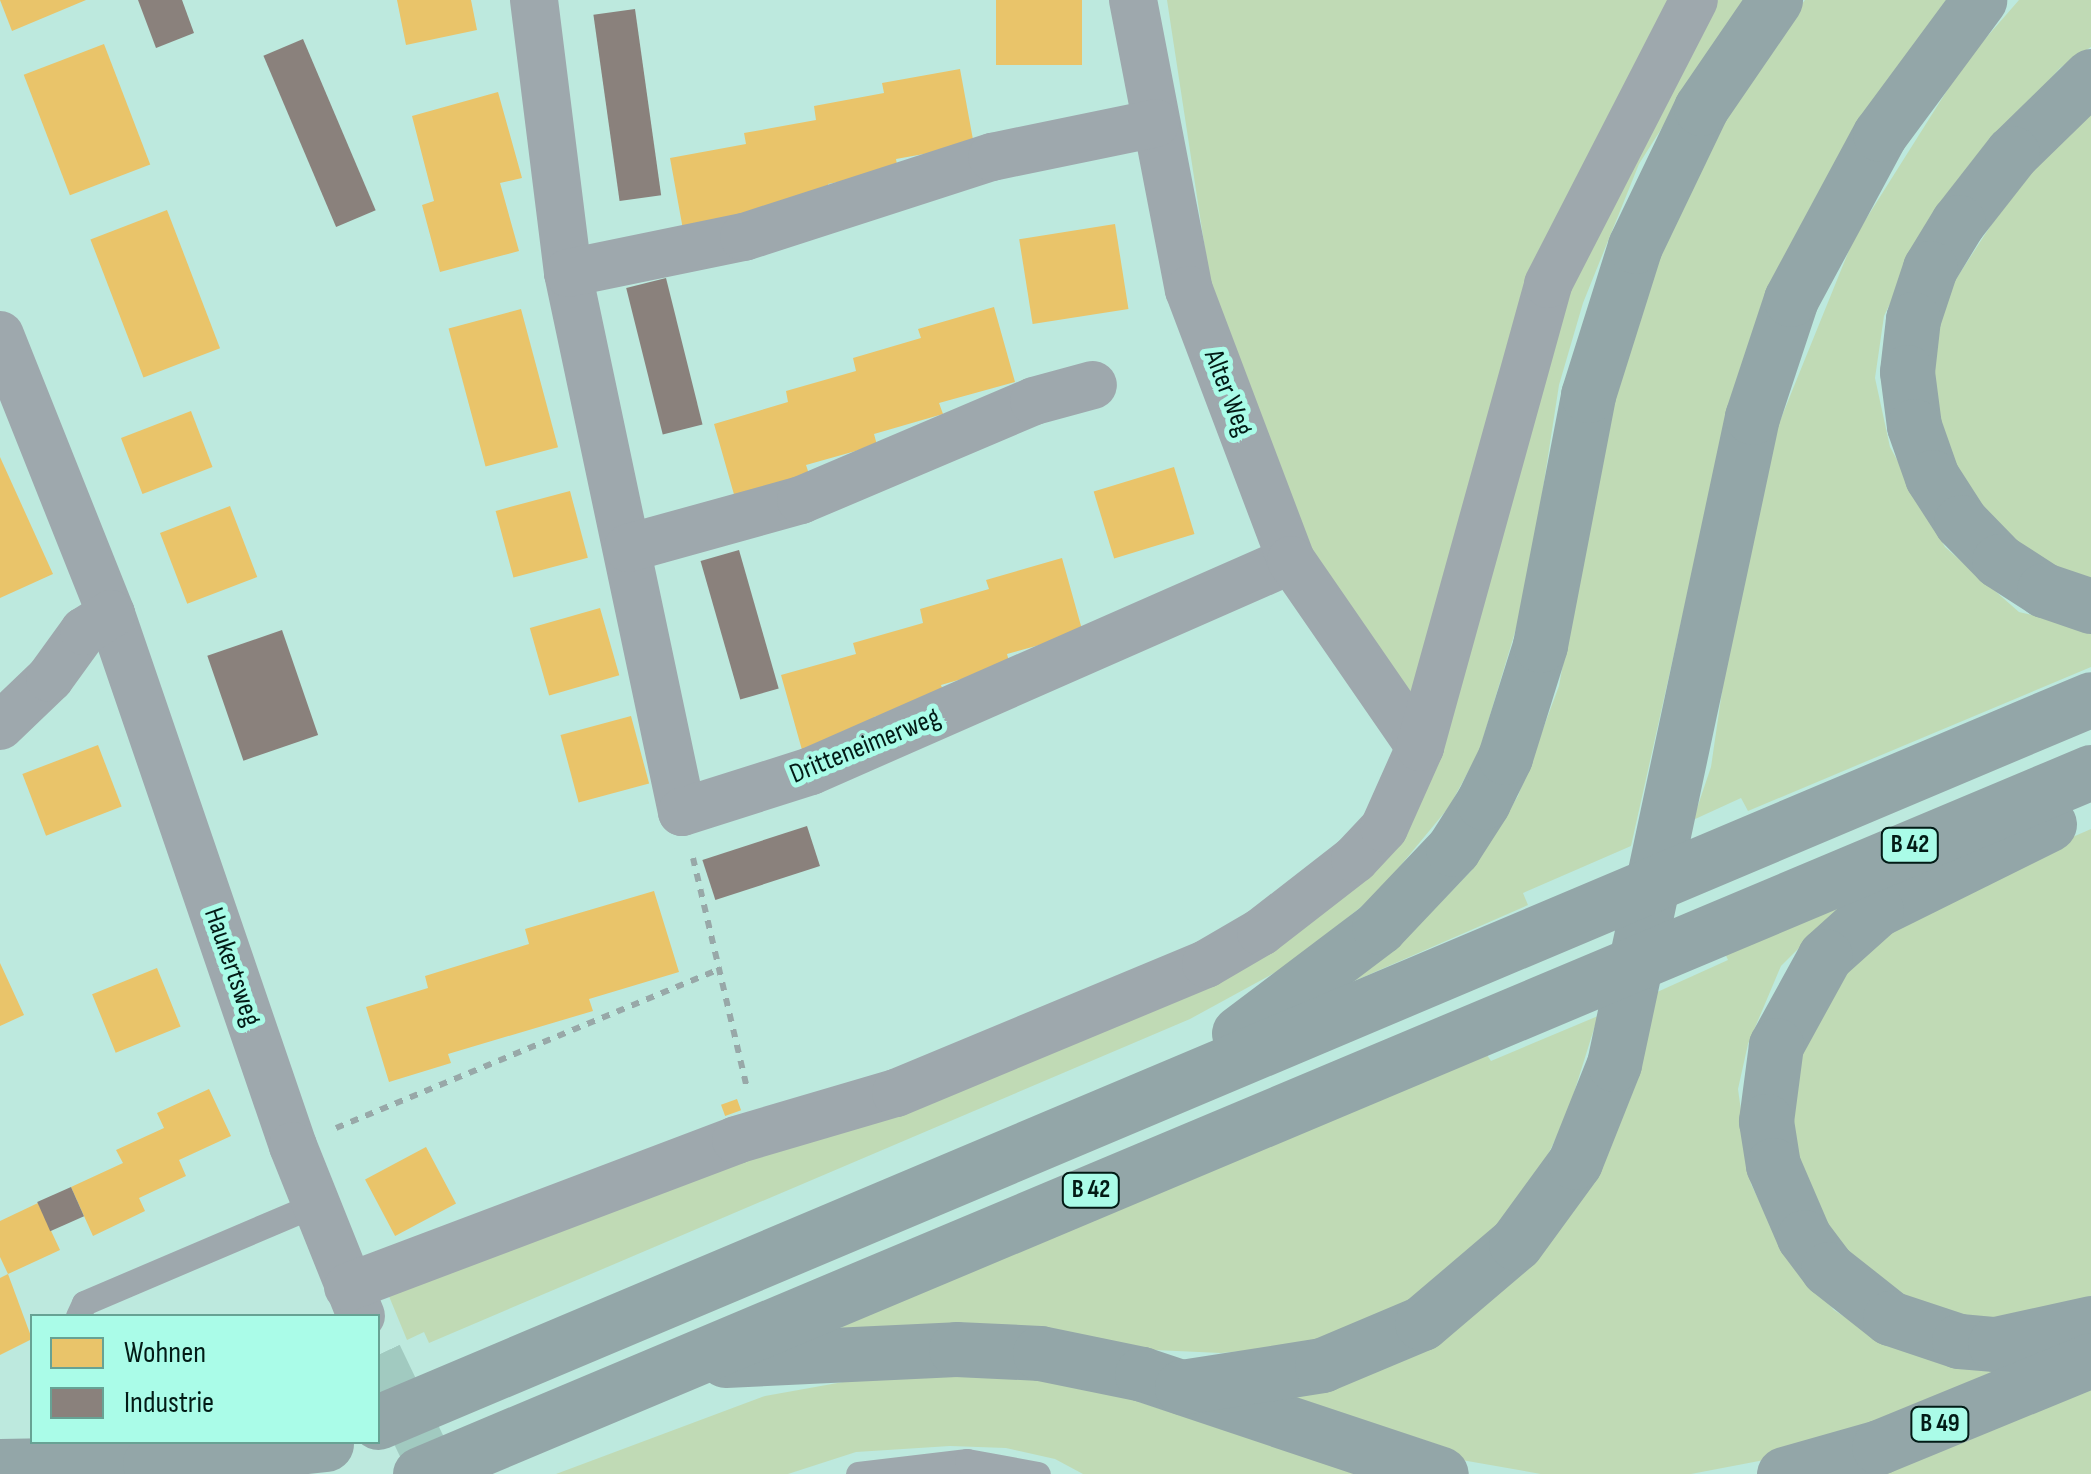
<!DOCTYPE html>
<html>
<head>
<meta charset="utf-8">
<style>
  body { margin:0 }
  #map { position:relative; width:2091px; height:1474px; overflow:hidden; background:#bde9de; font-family:"Sofia Sans Condensed",sans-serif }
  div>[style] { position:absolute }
  .green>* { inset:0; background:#c0dab5 }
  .homes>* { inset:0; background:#e9c46a; transform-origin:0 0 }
  .industry>* { inset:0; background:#8a817c; transform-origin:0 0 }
  .street-tunnel>* { height:48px; margin-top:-24px; transform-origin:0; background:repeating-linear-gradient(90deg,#a1cac0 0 48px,transparent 0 72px) }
  .path>* { height:6px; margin-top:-3px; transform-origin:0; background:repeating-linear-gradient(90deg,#98a8a8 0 8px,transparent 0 16px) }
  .lane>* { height:25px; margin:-12.5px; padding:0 12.5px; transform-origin:12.5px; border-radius:12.5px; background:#9ea8ad }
  .street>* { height:48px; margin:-24px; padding:0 24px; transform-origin:24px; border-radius:24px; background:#9ea8ad }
  .highway>* { height:55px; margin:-27.5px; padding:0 27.5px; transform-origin:27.5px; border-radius:27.5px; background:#93a6a8 }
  span { translate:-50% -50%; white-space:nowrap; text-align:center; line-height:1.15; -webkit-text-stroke:10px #aafce8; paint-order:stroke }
  .shield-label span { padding:2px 8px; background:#aafce8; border:2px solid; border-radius:8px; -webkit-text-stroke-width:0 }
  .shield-label { font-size:25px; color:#021b16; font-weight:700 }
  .street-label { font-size:28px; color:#021b16 }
  .legend { position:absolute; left:30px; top:1314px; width:350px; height:130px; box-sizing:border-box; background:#aafce8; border:2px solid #67a294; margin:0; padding:12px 18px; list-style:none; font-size:30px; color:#021b16 }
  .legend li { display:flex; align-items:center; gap:20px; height:50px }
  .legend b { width:50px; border:2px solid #67a294 }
</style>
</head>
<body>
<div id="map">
  <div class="green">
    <div style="clip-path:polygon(1167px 0,1676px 0,1414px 712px,1294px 538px,1212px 295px)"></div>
    <div style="clip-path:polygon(1714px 0,1743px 0,1639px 164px,1583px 303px,1559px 385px,1527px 592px,1479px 752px,1449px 807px,1377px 894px,1289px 965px,1190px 1019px,429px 1343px,424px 1332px,407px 1340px,386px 1289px,786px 1140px,1372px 861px,1560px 282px)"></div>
    <div style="clip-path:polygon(1805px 0,1951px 0,1723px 435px,1631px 846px,1523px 893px,1528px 905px,1352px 982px,1349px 978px,1415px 929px,1471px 871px,1518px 796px,1559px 686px,1602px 446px,1660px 245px,1751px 71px)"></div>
    <div style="clip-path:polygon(2019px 0,2091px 0,2091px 47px,2060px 68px,1939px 204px,1884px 316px,1875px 378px,1890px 447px,1945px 547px,2019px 612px,2091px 629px,2091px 667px,1748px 811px,1741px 798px,1693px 820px,1711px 767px,1740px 568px,1769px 448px,1854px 238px,1965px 62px)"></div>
    <div style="clip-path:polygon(2091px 108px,2091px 588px,2023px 554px,1960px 490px,1932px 397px,1937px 323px,1954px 282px,2012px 193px)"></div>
    <div style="clip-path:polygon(2091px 829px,2091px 1307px,1966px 1321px,1909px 1300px,1844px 1251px,1808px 1197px,1794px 1157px,1788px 1081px,1819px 993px,1926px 901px)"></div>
    <div style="clip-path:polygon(1852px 895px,1781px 966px,1748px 1044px,1738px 1089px,1751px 1184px,1786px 1256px,1834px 1310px,1874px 1336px,1925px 1356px,2043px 1357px,1780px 1457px,1691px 1474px,1541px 1474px,1433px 1455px,1283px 1394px,1435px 1338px,1655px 993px,1728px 960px,1724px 951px)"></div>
    <div style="clip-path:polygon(1598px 1016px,1567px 1115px,1544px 1163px,1484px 1242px,1414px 1298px,1309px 1345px,1221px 1353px,845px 1336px,840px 1324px,1485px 1052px,1491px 1061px)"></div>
    <div style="clip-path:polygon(2091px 1374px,2091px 1474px,1872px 1474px)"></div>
    <div style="clip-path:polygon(882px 1375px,1066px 1378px,1359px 1474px,1083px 1474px,1055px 1459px,1006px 1448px,950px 1446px,856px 1452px,788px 1474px,556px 1474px,765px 1396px)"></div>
  </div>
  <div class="homes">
    <div style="clip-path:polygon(0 0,86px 0,12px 31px)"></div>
    <div style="clip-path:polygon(397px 0,471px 0,477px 30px,406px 45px)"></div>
    <div style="left:996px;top:0;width:86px;height:65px"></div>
    <div style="left:104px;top:44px;width:129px;height:86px;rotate:69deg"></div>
    <div style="clip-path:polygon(960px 69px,974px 145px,896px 159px,898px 170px,828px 184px,830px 195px,684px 235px,670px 158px,746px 144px,744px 133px,816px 120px,814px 106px,884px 93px,882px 83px)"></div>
    <div style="clip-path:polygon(498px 92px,522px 178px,500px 183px,519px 251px,440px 272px,422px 205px,434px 201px,412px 116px)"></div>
    <div style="left:167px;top:210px;width:148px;height:82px;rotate:69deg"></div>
    <div style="left:1115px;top:224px;width:86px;height:97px;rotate:81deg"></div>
    <div style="clip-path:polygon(994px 307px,1015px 382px,939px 403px,943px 414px,874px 434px,877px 445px,806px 465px,810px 477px,735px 498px,714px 424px,788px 402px,786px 391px,856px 371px,853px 358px,921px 338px,918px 329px)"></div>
    <div style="left:521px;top:309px;width:143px;height:75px;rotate:75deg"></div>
    <div style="left:191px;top:411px;width:60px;height:75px;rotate:69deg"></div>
    <div style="clip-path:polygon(0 457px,53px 574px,0 598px)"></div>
    <div style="left:1174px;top:467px;width:70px;height:84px;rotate:73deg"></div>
    <div style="left:570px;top:491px;width:69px;height:77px;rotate:75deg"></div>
    <div style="left:230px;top:506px;width:76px;height:75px;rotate:69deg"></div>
    <div style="clip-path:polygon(1062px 558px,1083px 633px,1007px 654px,1010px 665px,941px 685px,945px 696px,874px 717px,877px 728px,802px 750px,781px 675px,856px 654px,853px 643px,923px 623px,920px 609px,989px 589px,986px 580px)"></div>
    <div style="left:600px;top:608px;width:70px;height:73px;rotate:74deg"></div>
    <div style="left:631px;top:716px;width:70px;height:73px;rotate:75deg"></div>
    <div style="left:98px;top:745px;width:66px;height:81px;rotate:69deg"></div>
    <div style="clip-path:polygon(654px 891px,679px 972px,589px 999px,593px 1011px,448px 1054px,451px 1063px,389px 1082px,366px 1007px,428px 988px,425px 976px,529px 944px,525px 929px)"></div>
    <div style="clip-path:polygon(0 963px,24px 1015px,0 1026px)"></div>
    <div style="left:157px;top:968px;width:63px;height:70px;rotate:68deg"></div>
    <div style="clip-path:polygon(209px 1089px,231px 1136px,179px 1160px,186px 1176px,139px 1198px,145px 1211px,93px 1236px,71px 1187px,123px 1163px,116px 1150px,164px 1128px,157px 1113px)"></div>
    <div style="left:737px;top:1099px;width:12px;height:17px;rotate:70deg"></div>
    <div style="left:426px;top:1147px;width:64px;height:69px;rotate:62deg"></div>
    <div style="clip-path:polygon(38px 1203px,60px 1250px,8px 1274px,0 1257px,0 1221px)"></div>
    <div style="clip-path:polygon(8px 1274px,32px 1339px,0 1355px,0 1278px)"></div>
  </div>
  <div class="industry">
    <div style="clip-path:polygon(138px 0,182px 0,194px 33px,156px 48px)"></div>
    <div style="left:635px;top:9px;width:188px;height:42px;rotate:82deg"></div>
    <div style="left:303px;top:39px;width:186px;height:43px;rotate:67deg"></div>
    <div style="left:666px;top:278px;width:151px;height:41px;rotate:76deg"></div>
    <div style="left:739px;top:550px;width:144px;height:40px;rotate:74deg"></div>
    <div style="left:282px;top:630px;width:111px;height:79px;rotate:71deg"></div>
    <div style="left:807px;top:826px;width:42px;height:110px;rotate:72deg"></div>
    <div style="left:71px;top:1187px;width:32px;height:37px;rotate:66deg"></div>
  </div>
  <div class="street-tunnel">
    <div style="left:378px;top:1355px;width:132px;rotate:64.4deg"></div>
  </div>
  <div class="path">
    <div style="left:693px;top:858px;width:237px;rotate:76.8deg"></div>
    <div style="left:336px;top:1128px;width:416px;rotate:-22.5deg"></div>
  </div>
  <div class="lane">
    <div style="left:78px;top:1316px;width:14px;rotate:-65deg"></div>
    <div style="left:84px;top:1303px;width:252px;rotate:-23.1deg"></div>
    <div style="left:858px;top:1474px;width:110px;rotate:-6.8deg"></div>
    <div style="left:967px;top:1461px;width:72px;rotate:10.4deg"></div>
  </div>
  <div class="street">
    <div style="left:534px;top:0;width:275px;rotate:82.9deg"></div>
    <div style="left:568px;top:273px;width:551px;rotate:78.06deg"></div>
    <div style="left:682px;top:812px;width:135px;rotate:-17.6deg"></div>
    <div style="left:811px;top:771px;width:524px;rotate:-23.73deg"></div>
    <div style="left:1133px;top:0;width:295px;rotate:79.1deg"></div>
    <div style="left:1189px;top:290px;width:289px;rotate:69.3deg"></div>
    <div style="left:1291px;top:560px;width:227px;rotate:55.4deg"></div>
    <div style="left:568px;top:273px;width:180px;rotate:-11.6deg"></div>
    <div style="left:744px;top:237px;width:261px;rotate:-17.9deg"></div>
    <div style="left:992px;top:157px;width:167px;rotate:-11.7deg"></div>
    <div style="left:0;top:335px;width:300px;rotate:68.3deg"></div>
    <div style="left:111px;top:614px;width:562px;rotate:71.11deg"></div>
    <div style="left:293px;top:1146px;width:183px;rotate:68.2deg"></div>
    <div style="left:628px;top:548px;width:180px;rotate:-15.5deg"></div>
    <div style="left:801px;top:500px;width:253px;rotate:-23deg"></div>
    <div style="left:1034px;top:401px;width:61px;rotate:-15.2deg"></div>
    <div style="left:0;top:726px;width:69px;rotate:-43.8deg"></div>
    <div style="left:50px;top:678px;width:58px;rotate:-54.1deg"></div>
    <div style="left:84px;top:631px;width:32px;rotate:-32deg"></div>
    <div style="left:348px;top:1287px;width:415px;rotate:-20.7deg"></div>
    <div style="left:736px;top:1140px;width:167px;rotate:-16.4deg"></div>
    <div style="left:896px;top:1093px;width:336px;rotate:-22.6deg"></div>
    <div style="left:1206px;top:964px;width:64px;rotate:-30.2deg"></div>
    <div style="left:1261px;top:932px;width:119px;rotate:-37.8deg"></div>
    <div style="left:1355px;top:859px;width:42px;rotate:-46.9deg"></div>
    <div style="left:1384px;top:828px;width:89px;rotate:-66deg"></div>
    <div style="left:1420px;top:747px;width:480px;rotate:-74.5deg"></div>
    <div style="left:1548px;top:284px;width:319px;rotate:-62.8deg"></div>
  </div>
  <div class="highway">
    <div style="left:2091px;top:76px;width:110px;rotate:135.7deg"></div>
    <div style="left:2012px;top:153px;width:88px;rotate:128deg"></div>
    <div style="left:1958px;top:222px;width:54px;rotate:121.3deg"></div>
    <div style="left:1930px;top:268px;width:54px;rotate:108.4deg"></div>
    <div style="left:1913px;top:319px;width:53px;rotate:96.5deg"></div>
    <div style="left:1907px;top:372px;width:54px;rotate:82.6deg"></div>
    <div style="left:1914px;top:426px;width:54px;rotate:70.6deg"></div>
    <div style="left:1932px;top:477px;width:54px;rotate:57.2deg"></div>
    <div style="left:1961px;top:522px;width:54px;rotate:45.7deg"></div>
    <div style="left:1999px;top:561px;width:54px;rotate:32.8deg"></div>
    <div style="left:2044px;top:590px;width:50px;rotate:18.8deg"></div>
    <div style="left:2049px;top:824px;width:193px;rotate:153.6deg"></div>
    <div style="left:1876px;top:910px;width:69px;rotate:138deg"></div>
    <div style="left:1825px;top:956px;width:102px;rotate:118.8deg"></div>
    <div style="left:1776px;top:1045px;width:77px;rotate:97.5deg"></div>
    <div style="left:1766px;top:1121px;width:45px;rotate:81deg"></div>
    <div style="left:1773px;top:1165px;width:78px;rotate:66.7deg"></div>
    <div style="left:1804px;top:1237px;width:40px;rotate:53deg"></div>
    <div style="left:1828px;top:1269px;width:79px;rotate:38.3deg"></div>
    <div style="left:1890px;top:1318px;width:73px;rotate:18.4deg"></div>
    <div style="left:1959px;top:1341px;width:36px;rotate:5deg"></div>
    <div style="left:1995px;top:1344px;width:98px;rotate:-12.3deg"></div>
    <div style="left:1239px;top:1033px;width:176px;rotate:-37.1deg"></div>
    <div style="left:1379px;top:927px;width:108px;rotate:-46.5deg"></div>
    <div style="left:1453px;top:849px;width:56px;rotate:-57.4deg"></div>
    <div style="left:1483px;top:802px;width:50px;rotate:-63.9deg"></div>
    <div style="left:1505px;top:757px;width:117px;rotate:-72.6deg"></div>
    <div style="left:1540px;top:645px;width:255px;rotate:-79.1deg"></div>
    <div style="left:1588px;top:395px;width:156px;rotate:-72.5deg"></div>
    <div style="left:1635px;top:246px;width:153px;rotate:-64.4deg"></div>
    <div style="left:1701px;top:108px;width:131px;rotate:-55.6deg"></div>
    <div style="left:725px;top:1360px;width:231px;rotate:-2.7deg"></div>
    <div style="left:956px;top:1349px;width:84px;rotate:2.7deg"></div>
    <div style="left:1040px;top:1353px;width:104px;rotate:11.6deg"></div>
    <div style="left:1142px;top:1374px;width:315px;rotate:18.5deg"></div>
    <div style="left:1182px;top:1387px;width:142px;rotate:-8.9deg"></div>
    <div style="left:1322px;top:1365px;width:108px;rotate:-22.8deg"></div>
    <div style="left:1422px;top:1323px;width:123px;rotate:-40.4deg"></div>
    <div style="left:1516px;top:1243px;width:100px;rotate:-53.9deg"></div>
    <div style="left:1575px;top:1162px;width:105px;rotate:-68.3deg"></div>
    <div style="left:1614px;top:1064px;width:662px;rotate:-77.96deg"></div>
    <div style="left:1752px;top:417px;width:124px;rotate:-71.7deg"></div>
    <div style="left:1791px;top:299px;width:187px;rotate:-61.7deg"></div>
    <div style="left:1880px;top:134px;width:167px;rotate:-53.5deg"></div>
    <div style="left:378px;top:1422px;width:1859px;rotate:-22.88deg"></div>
    <div style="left:0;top:1466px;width:150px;rotate:-1.1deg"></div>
    <div style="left:150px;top:1463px;width:177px;rotate:-6.2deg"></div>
    <div style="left:420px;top:1474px;width:1812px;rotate:-22.79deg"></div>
    <div style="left:1784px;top:1474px;width:99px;rotate:-15.9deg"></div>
    <div style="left:1879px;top:1447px;width:229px;rotate:-22.3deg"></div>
  </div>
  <div class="shield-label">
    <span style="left:1910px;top:845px">B 42</span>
    <span style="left:1091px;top:1190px">B 42</span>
    <span style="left:1940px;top:1424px">B 49</span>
  </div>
  <div class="street-label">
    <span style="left:1228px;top:393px;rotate:69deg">Alter Weg</span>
    <span style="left:865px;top:746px;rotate:-22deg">Dritteneimerweg</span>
    <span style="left:232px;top:967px;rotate:71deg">Haukertsweg</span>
  </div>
  <ul class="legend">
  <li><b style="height:28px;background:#e9c46a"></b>Wohnen</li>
  <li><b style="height:28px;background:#8a817c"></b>Industrie</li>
  </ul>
</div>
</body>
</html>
